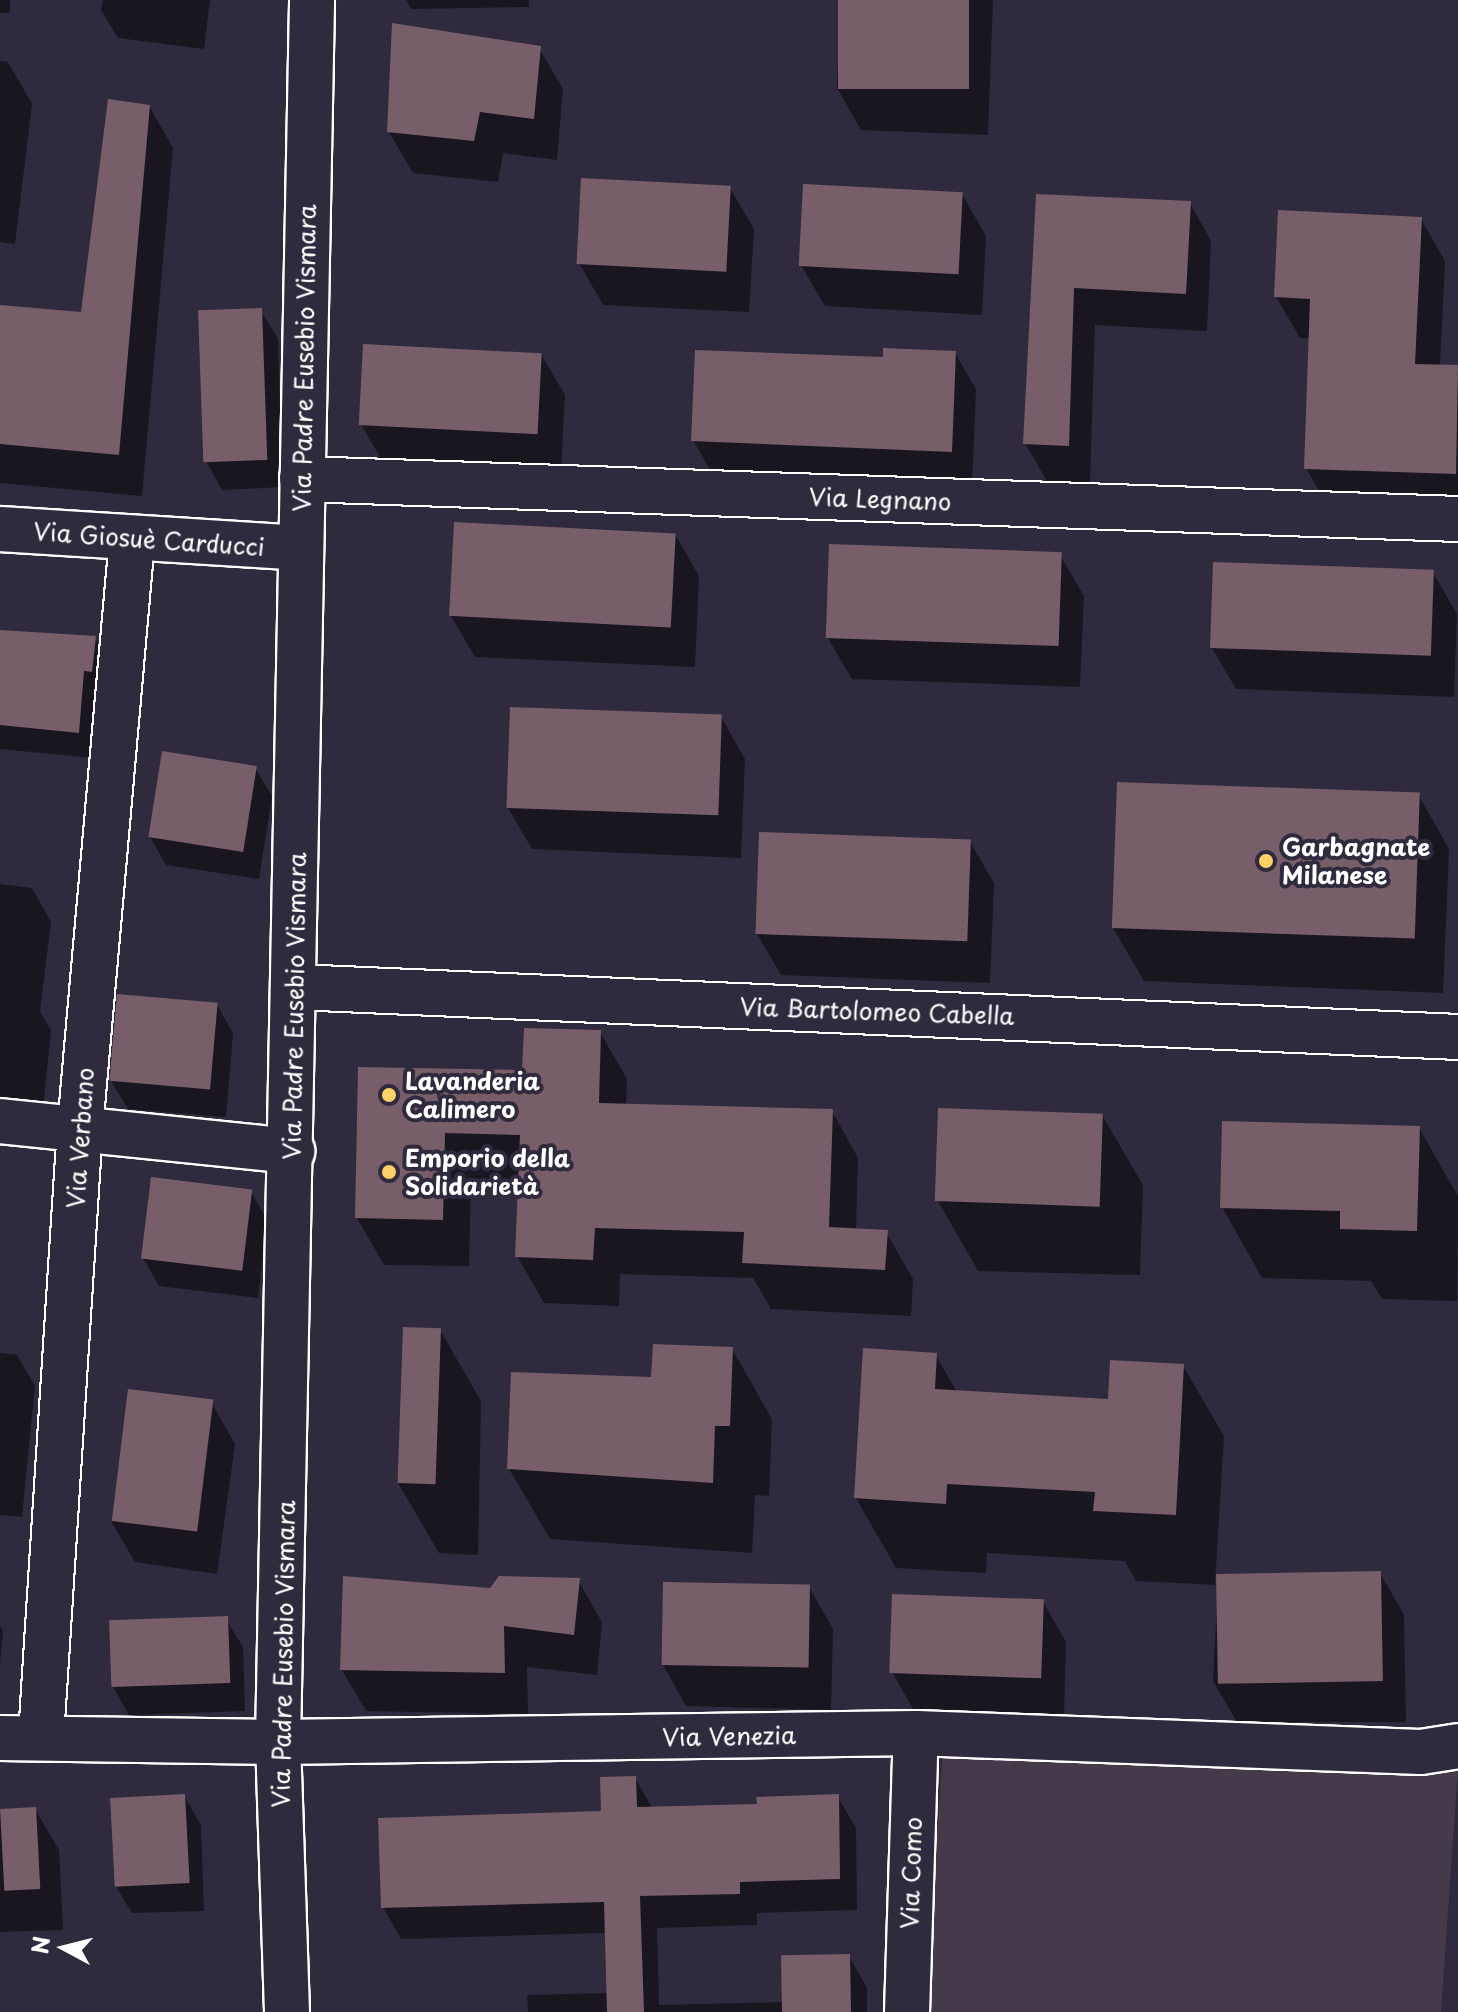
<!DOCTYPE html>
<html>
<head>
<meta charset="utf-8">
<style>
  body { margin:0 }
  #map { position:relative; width:1458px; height:2012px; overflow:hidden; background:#2f2a3d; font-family:"Playpen Sans",sans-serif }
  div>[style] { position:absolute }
  .built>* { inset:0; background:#453a4a; transform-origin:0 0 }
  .shadow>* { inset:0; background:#0007; transform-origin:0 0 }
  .building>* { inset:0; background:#775e69; transform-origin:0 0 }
  .roads { filter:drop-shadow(2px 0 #fff) drop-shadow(-2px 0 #fff) drop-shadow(0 2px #fff) drop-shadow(0 -2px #fff) }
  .street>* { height:44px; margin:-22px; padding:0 22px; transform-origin:22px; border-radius:22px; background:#2f2a3d }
  .dots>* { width:22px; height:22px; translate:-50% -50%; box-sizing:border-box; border:4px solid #2f2a3d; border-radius:50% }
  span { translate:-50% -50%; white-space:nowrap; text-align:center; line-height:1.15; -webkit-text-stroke:8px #2f2a3d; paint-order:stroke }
  .street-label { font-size:24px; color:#fff }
  .poi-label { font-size:24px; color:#fff; font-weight:700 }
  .left { translate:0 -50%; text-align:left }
  .north { position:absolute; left:24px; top:1908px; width:80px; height:80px; -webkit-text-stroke:6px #2f2a3d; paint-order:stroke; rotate:277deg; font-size:22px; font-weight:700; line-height:32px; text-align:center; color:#fff }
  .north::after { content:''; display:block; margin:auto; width:28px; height:36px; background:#fff; clip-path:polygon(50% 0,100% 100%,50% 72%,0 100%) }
</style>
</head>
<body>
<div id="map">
  <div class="built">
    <div style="left:944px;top:1736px;width:515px;height:276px;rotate:4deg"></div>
  </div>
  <div class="shadow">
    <div style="left:0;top:0;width:10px;height:13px"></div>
    <div style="clip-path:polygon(103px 0,210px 0,204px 49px,118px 38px,101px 10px)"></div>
    <div style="clip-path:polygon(406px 0,529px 0,529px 7px,411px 9px)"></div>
    <div style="clip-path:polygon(840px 0,993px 0,988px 135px,861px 130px,837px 88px)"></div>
    <div style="clip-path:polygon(539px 48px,563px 89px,557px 160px,503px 153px,498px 182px,413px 173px,389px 132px)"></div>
    <div style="clip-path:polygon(0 61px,8px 62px,32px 104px,15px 244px,0 242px)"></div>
    <div style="clip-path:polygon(149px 106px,173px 148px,142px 496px,0 483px,0 314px,82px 314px)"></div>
    <div style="clip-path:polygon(730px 188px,754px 229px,749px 312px,603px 305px,579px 263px)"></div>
    <div style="clip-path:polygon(962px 194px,986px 236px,982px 315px,825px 306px,801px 265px)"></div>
    <div style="clip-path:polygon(1038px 196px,1190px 203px,1211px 241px,1207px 331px,1095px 325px,1090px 483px,1047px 481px,1025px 443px)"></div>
    <div style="clip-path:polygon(1421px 219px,1445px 261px,1440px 367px,1458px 367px,1458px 514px,1330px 510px,1306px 468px,1310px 338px,1300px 338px,1276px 297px)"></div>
    <div style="clip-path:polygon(261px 311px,278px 339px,282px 487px,222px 490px,206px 461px)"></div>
    <div style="clip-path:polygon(955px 353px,976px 389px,972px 488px,714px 477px,693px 440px,885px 359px)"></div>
    <div style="clip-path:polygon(541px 354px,565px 395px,561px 473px,385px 466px,361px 424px)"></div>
    <div style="clip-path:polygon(675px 534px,699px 576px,695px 667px,475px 657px,451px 616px)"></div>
    <div style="clip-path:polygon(1060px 555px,1084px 596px,1080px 687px,852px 679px,828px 638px)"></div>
    <div style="clip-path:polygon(1433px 573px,1457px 614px,1454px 697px,1236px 689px,1212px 648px)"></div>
    <div style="clip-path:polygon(0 632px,94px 637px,110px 664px,93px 758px,0 749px)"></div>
    <div style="clip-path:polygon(721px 717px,745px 759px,741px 858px,532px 849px,508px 808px)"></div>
    <div style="clip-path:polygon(255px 768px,272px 796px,259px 879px,166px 865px,150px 837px)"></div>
    <div style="clip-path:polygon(1419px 796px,1449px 849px,1443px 993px,1144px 981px,1113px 928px)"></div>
    <div style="clip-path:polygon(970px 842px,994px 883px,990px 983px,781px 975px,757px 934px)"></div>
    <div style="clip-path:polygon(0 884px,32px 888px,51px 922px,40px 1012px,51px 1030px,43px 1109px,0 1105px)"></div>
    <div style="clip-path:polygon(217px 1005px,233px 1033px,226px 1117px,128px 1109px,111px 1081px)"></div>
    <div style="clip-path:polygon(600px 1032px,627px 1079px,626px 1105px,832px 1111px,858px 1158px,856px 1231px,886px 1232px,913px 1279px,911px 1316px,771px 1309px,753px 1278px,620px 1274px,619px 1306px,544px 1303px,517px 1256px,520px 1180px,471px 1179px,469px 1266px,384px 1265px,357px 1218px,359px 1069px,524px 1072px)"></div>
    <div style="clip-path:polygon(1102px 1115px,1143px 1185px,1140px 1275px,978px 1271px,938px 1201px)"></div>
    <div style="clip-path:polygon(1419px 1128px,1458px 1196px,1457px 1301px,1382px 1299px,1371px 1281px,1262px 1278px,1222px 1207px)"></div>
    <div style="clip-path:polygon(251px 1192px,267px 1220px,258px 1298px,159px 1286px,143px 1258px)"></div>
    <div style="clip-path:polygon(440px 1330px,481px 1401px,478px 1555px,439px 1553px,398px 1483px)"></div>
    <div style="clip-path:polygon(732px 1349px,772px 1419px,769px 1496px,755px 1495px,752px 1553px,550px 1539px,509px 1469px,653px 1379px)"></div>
    <div style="clip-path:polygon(0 1353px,17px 1355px,35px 1386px,22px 1517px,0 1515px)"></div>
    <div style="clip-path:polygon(935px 1354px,957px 1392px,1110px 1401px,1183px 1366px,1224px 1436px,1215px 1584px,1380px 1573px,1404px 1615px,1406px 1722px,1237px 1722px,1213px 1681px,1218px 1585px,1136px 1581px,1125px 1561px,987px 1553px,986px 1573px,896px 1568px,856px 1498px)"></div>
    <div style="clip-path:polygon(211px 1402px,235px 1444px,217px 1574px,135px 1562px,111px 1521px)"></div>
    <div style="clip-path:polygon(578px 1580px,602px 1622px,597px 1675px,527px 1667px,528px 1714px,366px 1711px,342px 1670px,491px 1590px)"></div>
    <div style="clip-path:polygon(809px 1587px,833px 1629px,831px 1710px,686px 1706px,663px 1665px)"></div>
    <div style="clip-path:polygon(1042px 1600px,1066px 1642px,1064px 1717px,916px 1714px,892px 1672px)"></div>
    <div style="clip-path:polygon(226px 1619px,243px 1647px,245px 1711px,129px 1715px,113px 1687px)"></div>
    <div style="clip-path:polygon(0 1625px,3px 1631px,0 1666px)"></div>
    <div style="clip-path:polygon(635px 1778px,653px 1809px,759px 1806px,837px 1796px,856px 1828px,857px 1910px,757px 1913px,757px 1925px,657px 1928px,659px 2005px,784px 2002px,849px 1956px,867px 1988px,867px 2012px,528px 2012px,527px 1995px,608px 1993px,606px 1933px,401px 1939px,383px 1907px,603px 1813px)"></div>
    <div style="clip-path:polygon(184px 1796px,201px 1825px,204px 1911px,132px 1913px,115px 1885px)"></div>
    <div style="clip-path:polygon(35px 1809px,59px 1850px,63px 1930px,0 1932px,0 1810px)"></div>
  </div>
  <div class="building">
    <div style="left:838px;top:0;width:131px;height:89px"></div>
    <div style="clip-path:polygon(392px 23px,541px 46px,534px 119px,480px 112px,474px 141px,387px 132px)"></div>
    <div style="clip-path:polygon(108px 99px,150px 105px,119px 455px,0 444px,0 305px,81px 312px)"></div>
    <div style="left:581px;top:178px;width:150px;height:86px;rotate:3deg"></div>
    <div style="left:803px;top:184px;width:160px;height:82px;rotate:3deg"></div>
    <div style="clip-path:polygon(1036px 194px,1191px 201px,1186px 294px,1074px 288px,1069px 446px,1023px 444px)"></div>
    <div style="clip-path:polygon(1278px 210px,1422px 217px,1415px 364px,1458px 365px,1456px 474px,1304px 469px,1310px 299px,1274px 297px)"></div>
    <div style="left:262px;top:308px;width:152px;height:64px;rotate:88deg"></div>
    <div style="left:363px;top:344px;width:179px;height:81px;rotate:3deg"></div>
    <div style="clip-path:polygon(883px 348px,956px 351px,952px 452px,691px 441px,695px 350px,883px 357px)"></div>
    <div style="left:454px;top:522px;width:222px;height:94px;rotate:3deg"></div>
    <div style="left:829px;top:544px;width:233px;height:94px;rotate:2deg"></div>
    <div style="left:1213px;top:562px;width:221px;height:86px;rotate:2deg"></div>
    <div style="clip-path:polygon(0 630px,96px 636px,92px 672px,84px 671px,79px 733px,0 725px)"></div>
    <div style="left:510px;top:707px;width:212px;height:101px;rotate:2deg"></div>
    <div style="left:162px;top:751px;width:96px;height:87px;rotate:9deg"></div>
    <div style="left:1117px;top:782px;width:303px;height:146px;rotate:2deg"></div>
    <div style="left:759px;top:832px;width:212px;height:102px;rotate:2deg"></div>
    <div style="left:117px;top:994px;width:101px;height:87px;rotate:5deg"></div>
    <div style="clip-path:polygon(524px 1028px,601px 1030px,599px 1103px,833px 1109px,829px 1227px,888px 1230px,885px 1270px,742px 1263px,744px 1232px,595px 1228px,593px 1260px,515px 1257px,520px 1135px,445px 1133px,443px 1220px,355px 1218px,358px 1067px,522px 1070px)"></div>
    <div style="left:938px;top:1108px;width:165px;height:93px;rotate:2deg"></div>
    <div style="clip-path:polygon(1222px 1121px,1420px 1126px,1417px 1231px,1340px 1229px,1340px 1211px,1220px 1208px)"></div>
    <div style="left:151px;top:1177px;width:102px;height:82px;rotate:7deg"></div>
    <div style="left:403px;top:1327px;width:38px;height:156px;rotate:2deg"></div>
    <div style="clip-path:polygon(653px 1344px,733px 1347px,730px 1426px,715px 1426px,713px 1483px,507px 1469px,511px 1372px,651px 1377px)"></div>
    <div style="clip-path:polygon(863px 1348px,937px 1353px,935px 1389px,1108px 1399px,1110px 1360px,1184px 1364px,1176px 1515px,1093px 1511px,1095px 1492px,947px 1484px,946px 1504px,854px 1498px)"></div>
    <div style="left:128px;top:1389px;width:86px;height:133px;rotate:7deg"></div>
    <div style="left:1381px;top:1571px;width:110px;height:165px;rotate:89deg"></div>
    <div style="clip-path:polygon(343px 1576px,490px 1588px,499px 1576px,580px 1578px,574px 1635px,504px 1626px,505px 1673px,340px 1670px)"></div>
    <div style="left:663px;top:1582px;width:147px;height:83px;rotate:1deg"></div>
    <div style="left:892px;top:1594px;width:152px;height:79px;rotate:2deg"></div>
    <div style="left:228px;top:1616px;width:67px;height:119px;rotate:88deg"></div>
    <div style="clip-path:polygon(636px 1776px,637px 1807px,757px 1804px,756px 1797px,839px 1794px,840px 1879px,740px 1882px,740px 1894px,640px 1896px,644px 2012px,607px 2012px,604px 1902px,381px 1908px,378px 1818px,601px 1811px,600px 1777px)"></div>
    <div style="left:185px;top:1794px;width:89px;height:75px;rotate:87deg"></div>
    <div style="left:36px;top:1807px;width:82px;height:36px;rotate:87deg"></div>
    <div style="left:850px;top:1954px;width:58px;height:69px;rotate:89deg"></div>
  </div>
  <div class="roads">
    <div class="street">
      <div style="left:302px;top:479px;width:1157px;rotate:1.98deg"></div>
      <div style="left:0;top:529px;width:299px;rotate:3.6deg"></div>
      <div style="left:295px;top:987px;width:1164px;rotate:2.46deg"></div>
      <div style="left:0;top:1121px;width:294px;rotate:5.9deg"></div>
      <div style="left:41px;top:1737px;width:610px;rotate:-86.34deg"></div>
      <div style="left:80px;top:1128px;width:591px;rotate:-84.95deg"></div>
      <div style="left:0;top:1738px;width:278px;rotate:0.8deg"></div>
      <div style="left:278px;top:1742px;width:638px;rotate:-0.81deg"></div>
      <div style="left:916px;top:1733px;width:505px;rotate:2.15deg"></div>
      <div style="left:1421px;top:1752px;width:37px;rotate:-9deg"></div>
      <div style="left:287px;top:2012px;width:270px;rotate:-91.9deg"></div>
      <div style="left:278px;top:1742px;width:1742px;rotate:-88.88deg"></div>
      <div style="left:907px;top:2012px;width:279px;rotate:-88.2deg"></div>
    </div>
  </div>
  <div class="dots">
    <div style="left:1266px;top:861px;background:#ffd166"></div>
    <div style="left:389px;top:1095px;background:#ffd166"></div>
    <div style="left:389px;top:1172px;background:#ffd166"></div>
  </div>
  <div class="street-label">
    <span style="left:304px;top:358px;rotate:-89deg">Via Padre Eusebio Vismara</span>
    <span style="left:880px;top:499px;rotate:2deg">Via Legnano</span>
    <span style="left:149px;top:539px;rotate:4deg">Via Giosuè Carducci</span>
    <span style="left:294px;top:1006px;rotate:-89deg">Via Padre Eusebio Vismara</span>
    <span style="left:877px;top:1011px;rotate:2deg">Via Bartolomeo Cabella</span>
    <span style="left:80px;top:1138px;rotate:-86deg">Via Verbano</span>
    <span style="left:283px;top:1654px;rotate:-89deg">Via Padre Eusebio Vismara</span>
    <span style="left:729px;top:1736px;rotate:-1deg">Via Venezia</span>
    <span style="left:911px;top:1873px;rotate:-88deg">Via Como</span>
  </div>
  <div class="poi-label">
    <span class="left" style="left:1282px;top:861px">Garbagnate<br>Milanese</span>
    <span class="left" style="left:405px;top:1095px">Lavanderia<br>Calimero</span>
    <span class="left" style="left:405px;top:1172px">Emporio della<br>Solidarietà</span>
  </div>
  <div class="north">N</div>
</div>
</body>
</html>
